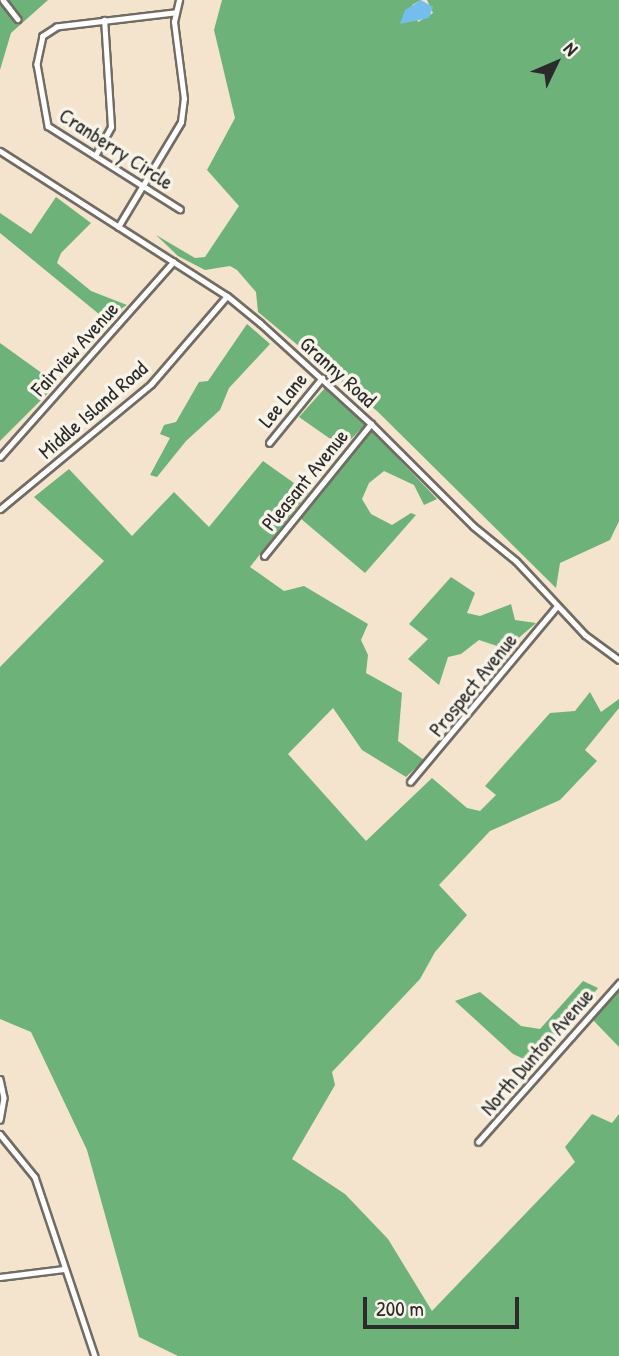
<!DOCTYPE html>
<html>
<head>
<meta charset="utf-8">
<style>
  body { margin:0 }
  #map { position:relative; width:619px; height:1356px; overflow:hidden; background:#f4e4cd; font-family:"Patrick Hand",sans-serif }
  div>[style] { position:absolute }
  .forest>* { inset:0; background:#6cb279 }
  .water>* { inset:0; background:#74beed }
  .roads { filter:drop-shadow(2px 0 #716c64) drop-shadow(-2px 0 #716c64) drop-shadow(0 2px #716c64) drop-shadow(0 -2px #716c64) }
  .minor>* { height:4.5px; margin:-2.25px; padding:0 2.25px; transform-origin:2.25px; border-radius:2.25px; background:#fff }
  .tertiary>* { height:5px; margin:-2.5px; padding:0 2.5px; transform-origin:2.5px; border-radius:2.5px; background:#fff }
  span { translate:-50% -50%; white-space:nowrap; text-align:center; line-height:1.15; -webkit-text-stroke:7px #f7f3e8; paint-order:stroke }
  .street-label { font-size:21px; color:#2b2b2b }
  .north { position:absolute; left:521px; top:28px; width:70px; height:70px; -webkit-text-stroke:5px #f7f3e8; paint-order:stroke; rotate:46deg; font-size:19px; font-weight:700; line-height:28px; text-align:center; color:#2b2b2b }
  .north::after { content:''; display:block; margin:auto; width:24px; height:32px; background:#2b2b2b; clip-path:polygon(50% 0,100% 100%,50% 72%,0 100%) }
  .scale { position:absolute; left:363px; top:1297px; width:156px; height:32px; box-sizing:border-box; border:4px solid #2b2b2b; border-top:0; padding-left:9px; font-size:21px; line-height:24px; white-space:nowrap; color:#2b2b2b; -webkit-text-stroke:5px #f7f3e8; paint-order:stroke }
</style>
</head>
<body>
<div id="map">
  <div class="forest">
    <div style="clip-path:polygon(0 0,48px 0,11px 33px,0 70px)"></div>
    <div style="clip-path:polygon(222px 0,421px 0,412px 5px,418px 22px,433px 13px,427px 0,619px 0,619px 521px,610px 540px,560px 563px,556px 588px,377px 411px,258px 312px,256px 292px,237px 270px,230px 266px,205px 270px,178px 256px,156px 235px,195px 258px,205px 257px,239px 206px,207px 170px,235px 118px,214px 30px)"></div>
    <div style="clip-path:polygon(56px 197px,91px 223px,61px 253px,57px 263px,91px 291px,127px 305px,105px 319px,0 233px,0 213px,31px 234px)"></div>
    <div style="clip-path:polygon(247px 324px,270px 344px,229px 388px,220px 410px,186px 441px,157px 477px,150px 475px,170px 438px,160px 434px,164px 425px,176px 422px,199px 382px,208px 381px)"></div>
    <div style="clip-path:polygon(0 343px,57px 384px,0 441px)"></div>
    <div style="clip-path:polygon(325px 388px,365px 425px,348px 442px,329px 438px,299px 417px)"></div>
    <div style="clip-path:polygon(371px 430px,437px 499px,424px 505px,414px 485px,384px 471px,369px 483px,362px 499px,371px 514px,392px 525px,411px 513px,416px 515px,365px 573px,300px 518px)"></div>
    <div style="clip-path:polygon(263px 461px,308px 493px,250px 567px,284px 591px,304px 586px,368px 624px,361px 640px,368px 655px,366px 673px,402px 693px,398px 741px,424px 760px,406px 777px,362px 750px,333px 708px,288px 754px,366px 841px,432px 778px,467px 808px,480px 811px,496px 795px,485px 786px,550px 713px,575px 711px,590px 692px,601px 712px,619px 699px,619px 708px,585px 750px,597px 761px,560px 800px,490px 831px,439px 885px,467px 915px,435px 952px,420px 979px,332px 1072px,335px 1085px,292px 1159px,345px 1194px,388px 1239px,432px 1311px,575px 1162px,565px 1147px,592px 1114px,612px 1123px,619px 1114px,619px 1356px,178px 1356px,139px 1337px,87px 1150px,31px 1032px,0 1019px,0 667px,104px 561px,34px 497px,69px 469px,132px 536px,174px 492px,209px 527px)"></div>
    <div style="clip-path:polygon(451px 577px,475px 593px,467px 613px,480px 616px,511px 604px,515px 620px,536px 623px,506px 649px,479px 640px,461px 654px,448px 657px,439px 685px,408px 659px,428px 639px,409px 624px)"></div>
    <div style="clip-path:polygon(583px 981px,598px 988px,537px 1065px,513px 1054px,455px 1001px,480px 992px,521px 1026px,540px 1029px)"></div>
    <div style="clip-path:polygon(619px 991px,619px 1047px,592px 1019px)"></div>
  </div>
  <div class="water">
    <div style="clip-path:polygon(421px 0,433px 7px,429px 18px,400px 24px,405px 10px)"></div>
  </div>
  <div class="roads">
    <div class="minor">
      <div style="left:3px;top:0;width:24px;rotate:52deg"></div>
      <div style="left:174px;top:13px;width:118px;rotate:173.2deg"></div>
      <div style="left:57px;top:27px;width:17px;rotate:147deg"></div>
      <div style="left:43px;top:36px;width:29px;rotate:102deg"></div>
      <div style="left:37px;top:64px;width:63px;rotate:79.9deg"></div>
      <div style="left:48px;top:126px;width:156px;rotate:32.2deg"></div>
      <div style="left:95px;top:156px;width:33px;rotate:-61deg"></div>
      <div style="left:111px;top:127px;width:107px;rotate:-93.7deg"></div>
      <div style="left:118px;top:227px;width:122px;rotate:-59deg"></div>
      <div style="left:181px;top:122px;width:23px;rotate:-83deg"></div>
      <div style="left:184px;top:99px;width:78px;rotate:-97.4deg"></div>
      <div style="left:174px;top:22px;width:23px;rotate:-77deg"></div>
      <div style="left:269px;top:443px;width:84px;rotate:-50.8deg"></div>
      <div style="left:0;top:457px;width:261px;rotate:-48.4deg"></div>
      <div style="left:264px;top:556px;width:170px;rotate:-51deg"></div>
      <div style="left:410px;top:782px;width:229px;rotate:-50.1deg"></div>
      <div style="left:0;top:1079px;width:19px;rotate:78deg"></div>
      <div style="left:4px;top:1098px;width:22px;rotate:100deg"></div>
      <div style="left:0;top:1134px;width:55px;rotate:50.9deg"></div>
      <div style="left:35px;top:1177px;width:189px;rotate:71.5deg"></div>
      <div style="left:478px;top:1142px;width:213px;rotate:-48.4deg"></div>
      <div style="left:0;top:1277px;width:64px;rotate:-7.2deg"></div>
    </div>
    <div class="tertiary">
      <div style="left:0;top:151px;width:269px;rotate:32.6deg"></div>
      <div style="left:227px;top:296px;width:43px;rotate:39.3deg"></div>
      <div style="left:260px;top:323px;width:150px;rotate:42.3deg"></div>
      <div style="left:371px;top:424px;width:144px;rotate:45deg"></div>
      <div style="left:473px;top:526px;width:55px;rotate:39.1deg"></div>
      <div style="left:516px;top:561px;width:101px;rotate:47deg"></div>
      <div style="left:585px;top:635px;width:42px;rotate:36.3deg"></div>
      <div style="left:0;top:509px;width:196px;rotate:-39.6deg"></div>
      <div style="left:151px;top:384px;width:116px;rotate:-49.2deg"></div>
    </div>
  </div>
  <div class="street-label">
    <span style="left:116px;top:149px;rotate:33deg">Cranberry Circle</span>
    <span style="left:75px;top:349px;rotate:-48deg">Fairview Avenue</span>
    <span style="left:338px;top:372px;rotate:42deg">Granny Road</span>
    <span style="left:283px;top:400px;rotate:-51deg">Lee Lane</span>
    <span style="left:93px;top:410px;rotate:-41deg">Middle Island Road</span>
    <span style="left:305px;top:480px;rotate:-51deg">Pleasant Avenue</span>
    <span style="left:473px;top:685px;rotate:-51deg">Prospect Avenue</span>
    <span style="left:537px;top:1052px;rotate:-49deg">North Dunton Avenue</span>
  </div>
  <div class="north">N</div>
  <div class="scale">200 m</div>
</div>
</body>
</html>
